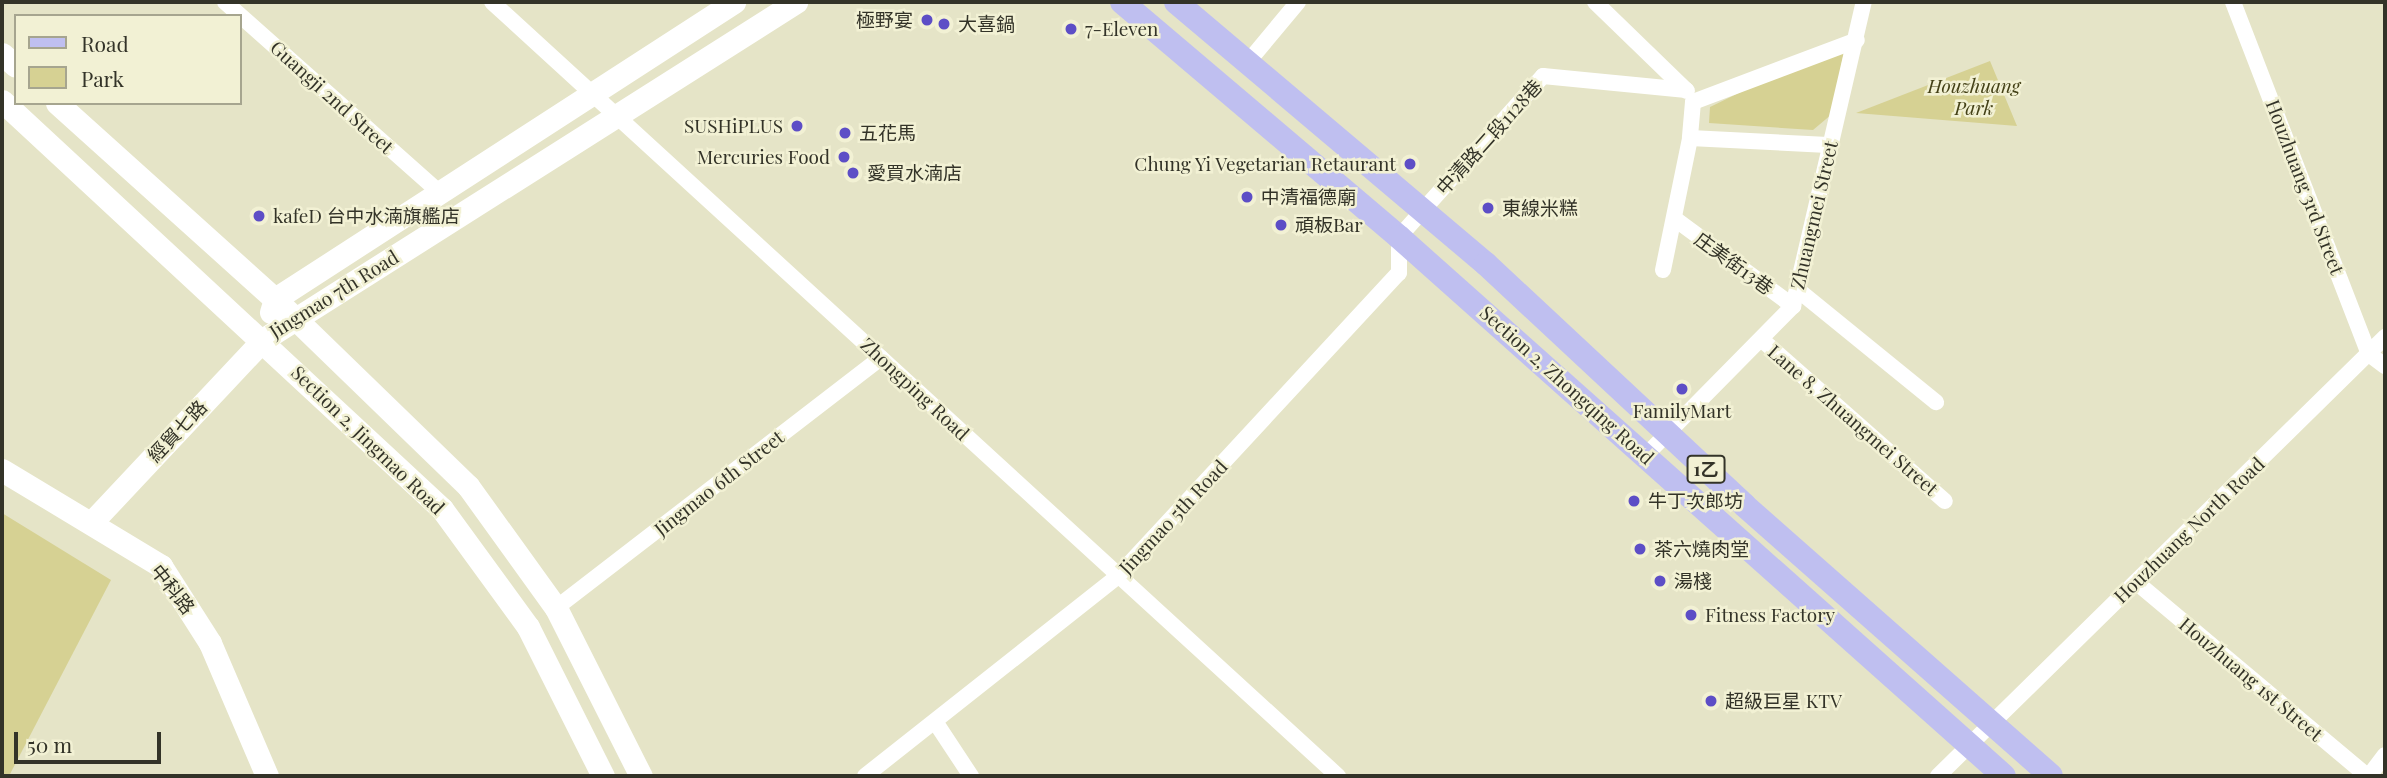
<!DOCTYPE html>
<html>
<head>
<meta charset="utf-8">
<style>
  body { margin:0 }
  #map { position:relative; width:2387px; height:778px; overflow:hidden; background:#e5e4c7; font-family:"Playfair Display","Noto Sans TC",serif }
  div>[style] { position:absolute }
  .green>* { inset:0; background:#d6d193 }
  .street>* { height:16px; margin:-8px; padding:0 8px; transform-origin:8px; border-radius:8px; background:#fff }
  .secondary>* { height:23px; margin:-11.5px; padding:0 11.5px; transform-origin:11.5px; border-radius:11.5px; background:#fff }
  .primary>* { height:24px; margin:-12px; padding:0 12px; transform-origin:12px; border-radius:12px; background:#bfbff0 }
  .dots>* { width:19px; height:19px; translate:-50% -50%; box-sizing:border-box; border:4px solid #f2f1d4; border-radius:50% }
  span { translate:-50% -50%; white-space:nowrap; text-align:center; line-height:1.15; -webkit-text-stroke:5px #f2f1d4; paint-order:stroke }
  .shield-label span { padding:2px 5px; background:#f2f1d4; border:2px solid; border-radius:5px; -webkit-text-stroke-width:0 }
  .shield-label { font-size:18px; color:#333328; font-weight:700 }
  .poi-label { font-size:19px; color:#333328 }
  .right { translate:-100% -50%; text-align:right }
  .left { translate:0 -50%; text-align:left }
  .park-label { font-size:19px; color:#444117; font-style:italic }
  .street-label { font-size:19px; color:#333328 }
  .frame { position:absolute; inset:0; border:4px solid #333328; pointer-events:none }
  .legend { position:absolute; left:14px; top:14px; width:228px; height:91px; box-sizing:border-box; background:#f2f1d4; border:2px solid #a6a58f; margin:0; padding:9px 12px; list-style:none; font-size:21px; color:#333328 }
  .legend li { display:flex; align-items:center; gap:14px; height:35px }
  .legend b { width:35px; border:2px solid #a6a58f }
  .scale { position:absolute; left:14px; top:732px; width:147px; height:32px; box-sizing:border-box; border:4px solid #333328; border-top:0; padding-left:9px; font-size:21px; line-height:24px; white-space:nowrap; color:#333328; -webkit-text-stroke:5px #f2f1d4; paint-order:stroke }
</style>
</head>
<body>
<div id="map">
  <div class="green">
    <div style="clip-path:polygon(1846px 41px,1832px 114px,1813px 130px,1709px 123px,1710px 107px)"></div>
    <div style="clip-path:polygon(1990px 61px,2017px 126px,1856px 113px)"></div>
    <div style="clip-path:polygon(2px 513px,111px 580px,9px 776px,2px 776px)"></div>
  </div>
  <div class="street">
    <div style="left:225px;top:2px;width:286px;rotate:41.6deg"></div>
    <div style="left:492px;top:2px;width:1147px;rotate:42.46deg"></div>
    <div style="left:1595px;top:2px;width:128px;rotate:44.1deg"></div>
    <div style="left:2233px;top:2px;width:377px;rotate:68.9deg"></div>
    <div style="left:2369px;top:354px;width:20px;rotate:37deg"></div>
    <div style="left:1248px;top:62px;width:78px;rotate:-50.2deg"></div>
    <div style="left:1693px;top:102px;width:175px;rotate:-20.7deg"></div>
    <div style="left:1693px;top:102px;width:36px;rotate:95deg"></div>
    <div style="left:1690px;top:138px;width:138px;rotate:2.9deg"></div>
    <div style="left:1675px;top:219px;width:147px;rotate:36.4deg"></div>
    <div style="left:1663px;top:270px;width:135px;rotate:-78.4deg"></div>
    <div style="left:1798px;top:290px;width:178px;rotate:39.1deg"></div>
    <div style="left:1761px;top:339px;width:245px;rotate:41.4deg"></div>
    <div style="left:1645px;top:456px;width:211px;rotate:-45.4deg"></div>
    <div style="left:1793px;top:306px;width:312px;rotate:-76.9deg"></div>
    <div style="left:2136px;top:582px;width:302px;rotate:40deg"></div>
    <div style="left:556px;top:608px;width:410px;rotate:-37.6deg"></div>
    <div style="left:936px;top:723px;width:64px;rotate:56.6deg"></div>
    <div style="left:865px;top:776px;width:321px;rotate:-38.3deg"></div>
    <div style="left:1117px;top:577px;width:415px;rotate:-47.2deg"></div>
    <div style="left:1399px;top:273px;width:36px;rotate:-90deg"></div>
    <div style="left:1399px;top:237px;width:216px;rotate:-48.2deg"></div>
    <div style="left:1543px;top:76px;width:144px;rotate:5.6deg"></div>
    <div style="left:1938px;top:776px;width:627px;rotate:-44.48deg"></div>
    <div style="left:2369px;top:776px;width:26px;rotate:-53deg"></div>
  </div>
  <div class="secondary">
    <div style="left:2px;top:54px;width:18px;rotate:41deg"></div>
    <div style="left:2px;top:101px;width:600px;rotate:42.84deg"></div>
    <div style="left:442px;top:509px;width:146px;rotate:53.9deg"></div>
    <div style="left:528px;top:627px;width:167px;rotate:63.3deg"></div>
    <div style="left:57px;top:103px;width:293px;rotate:42deg"></div>
    <div style="left:275px;top:299px;width:269px;rotate:44.1deg"></div>
    <div style="left:468px;top:486px;width:150px;rotate:54.2deg"></div>
    <div style="left:556px;top:608px;width:188px;rotate:63.2deg"></div>
    <div style="left:271px;top:312px;width:14px;rotate:-73deg"></div>
    <div style="left:275px;top:299px;width:547px;rotate:-32.91deg"></div>
    <div style="left:2px;top:470px;width:186px;rotate:31.1deg"></div>
    <div style="left:161px;top:566px;width:91px;rotate:57.5deg"></div>
    <div style="left:210px;top:643px;width:145px;rotate:66.8deg"></div>
    <div style="left:91px;top:523px;width:253px;rotate:-46.8deg"></div>
    <div style="left:264px;top:339px;width:630px;rotate:-32.35deg"></div>
  </div>
  <div class="primary">
    <div style="left:1122px;top:2px;width:363px;rotate:40.3deg"></div>
    <div style="left:1399px;top:237px;width:810px;rotate:41.7deg"></div>
    <div style="left:1176px;top:2px;width:406px;rotate:40.2deg"></div>
    <div style="left:1486px;top:264px;width:353px;rotate:43deg"></div>
    <div style="left:1744px;top:505px;width:409px;rotate:41.4deg"></div>
  </div>
  <div class="dots">
    <div style="left:927px;top:20px;background:#5d4ec6"></div>
    <div style="left:944px;top:24px;background:#5d4ec6"></div>
    <div style="left:1071px;top:29px;background:#5d4ec6"></div>
    <div style="left:797px;top:126px;background:#5d4ec6"></div>
    <div style="left:845px;top:133px;background:#5d4ec6"></div>
    <div style="left:844px;top:157px;background:#5d4ec6"></div>
    <div style="left:1410px;top:164px;background:#5d4ec6"></div>
    <div style="left:853px;top:173px;background:#5d4ec6"></div>
    <div style="left:1247px;top:197px;background:#5d4ec6"></div>
    <div style="left:1488px;top:208px;background:#5d4ec6"></div>
    <div style="left:259px;top:216px;background:#5d4ec6"></div>
    <div style="left:1281px;top:225px;background:#5d4ec6"></div>
    <div style="left:1682px;top:389px;background:#5d4ec6"></div>
    <div style="left:1634px;top:501px;background:#5d4ec6"></div>
    <div style="left:1640px;top:549px;background:#5d4ec6"></div>
    <div style="left:1660px;top:581px;background:#5d4ec6"></div>
    <div style="left:1691px;top:615px;background:#5d4ec6"></div>
    <div style="left:1711px;top:701px;background:#5d4ec6"></div>
  </div>
  <div class="shield-label">
    <span style="left:1706px;top:469px">1乙</span>
  </div>
  <div class="poi-label">
    <span class="right" style="left:913px;top:20px">極野宴</span>
    <span class="left" style="left:958px;top:24px">大喜鍋</span>
    <span class="left" style="left:1085px;top:29px">7-Eleven</span>
    <span class="right" style="left:783px;top:126px">SUSHiPLUS</span>
    <span class="left" style="left:859px;top:133px">五花馬</span>
    <span class="right" style="left:830px;top:157px">Mercuries Food</span>
    <span class="right" style="left:1396px;top:164px">Chung Yi Vegetarian Retaurant</span>
    <span class="left" style="left:867px;top:173px">愛買水湳店</span>
    <span class="left" style="left:1261px;top:197px">中清福德廟</span>
    <span class="left" style="left:1502px;top:208px">東線米糕</span>
    <span class="left" style="left:273px;top:216px">kafeD 台中水湳旗艦店</span>
    <span class="left" style="left:1295px;top:225px">頑板Bar</span>
    <span style="left:1682px;top:411px">FamilyMart</span>
    <span class="left" style="left:1648px;top:501px">牛丁次郎坊</span>
    <span class="left" style="left:1654px;top:549px">茶六燒肉堂</span>
    <span class="left" style="left:1674px;top:581px">湯棧</span>
    <span class="left" style="left:1705px;top:615px">Fitness Factory</span>
    <span class="left" style="left:1725px;top:701px">超級巨星 KTV</span>
  </div>
  <div class="park-label">
    <span style="left:1974px;top:97px">Houzhuang<br>Park</span>
  </div>
  <div class="street-label">
    <span style="left:332px;top:97px;rotate:42deg">Guangji 2nd Street</span>
    <span style="left:1489px;top:137px;rotate:-48deg">中清路二段1128巷</span>
    <span style="left:2305px;top:187px;rotate:69deg">Houzhuang 3rd Street</span>
    <span style="left:1814px;top:215px;rotate:-77deg">Zhuangmei Street</span>
    <span style="left:1734px;top:263px;rotate:36deg">庄美街13巷</span>
    <span style="left:334px;top:294px;rotate:-32deg">Jingmao 7th Road</span>
    <span style="left:1567px;top:385px;rotate:42deg">Section 2, Zhongqing Road</span>
    <span style="left:915px;top:389px;rotate:43deg">Zhongping Road</span>
    <span style="left:1853px;top:420px;rotate:41deg">Lane 8, Zhuangmei Street</span>
    <span style="left:177px;top:431px;rotate:-47deg">經貿七路</span>
    <span style="left:368px;top:440px;rotate:44deg">Section 2, Jingmao Road</span>
    <span style="left:719px;top:483px;rotate:-38deg">Jingmao 6th Street</span>
    <span style="left:1173px;top:517px;rotate:-47deg">Jingmao 5th Road</span>
    <span style="left:2189px;top:530px;rotate:-44deg">Houzhuang North Road</span>
    <span style="left:173px;top:589px;rotate:52deg">中科路</span>
    <span style="left:2251px;top:679px;rotate:40deg">Houzhuang 1st Street</span>
  </div>
  <div class="frame"></div>
  <ul class="legend">
  <li><b style="height:9px;background:#bfbff0"></b>Road</li>
  <li><b style="height:19px;background:#d6d193"></b>Park</li>
  </ul>
  <div class="scale">50 m</div>
</div>
</body>
</html>
